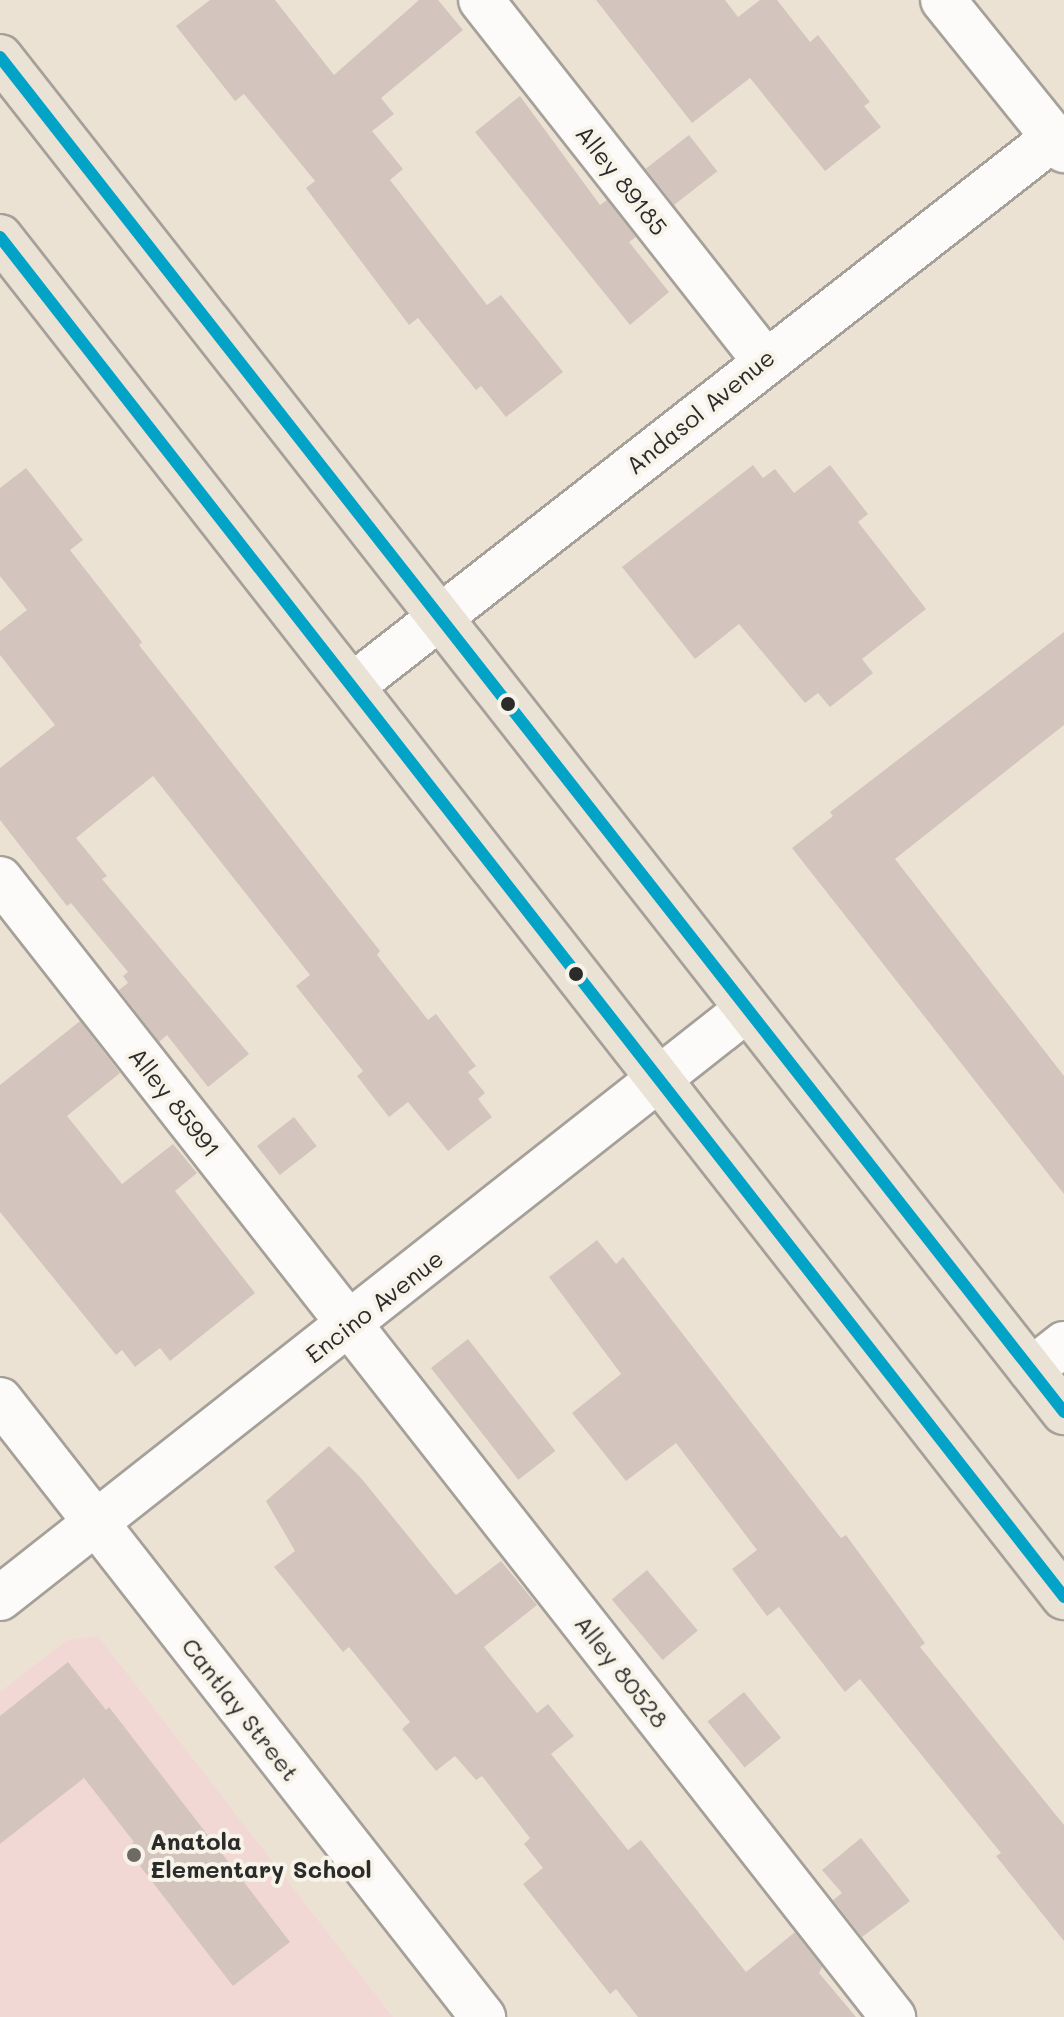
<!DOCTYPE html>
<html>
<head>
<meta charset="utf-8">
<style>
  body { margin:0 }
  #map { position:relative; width:1064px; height:2017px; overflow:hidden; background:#ebe2d4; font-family:Mali,sans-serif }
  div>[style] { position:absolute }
  .built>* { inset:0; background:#f2d8d4 }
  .building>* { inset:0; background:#d3c5bd; transform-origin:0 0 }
  .roads { filter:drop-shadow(2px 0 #a5a099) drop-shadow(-2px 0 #a5a099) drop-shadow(0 2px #a5a099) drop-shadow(0 -2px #a5a099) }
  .minor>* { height:44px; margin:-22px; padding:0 22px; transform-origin:22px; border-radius:22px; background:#fcfbf9 }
  .major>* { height:44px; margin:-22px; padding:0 22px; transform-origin:22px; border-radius:22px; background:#e9e2d5 }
  .bus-1>* { height:12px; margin:-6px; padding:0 6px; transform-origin:6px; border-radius:6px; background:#02a3c6 }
  .dots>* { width:22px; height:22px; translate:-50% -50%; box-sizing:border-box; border:4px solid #f7f3e8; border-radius:50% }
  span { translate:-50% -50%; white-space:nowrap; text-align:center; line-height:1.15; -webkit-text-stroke:8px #f7f3e8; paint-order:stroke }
  .street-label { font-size:24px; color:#2b2b2b }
  .poi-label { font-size:24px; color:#2b2b2b; font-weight:700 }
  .left { translate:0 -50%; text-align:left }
</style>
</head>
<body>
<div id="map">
  <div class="built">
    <div style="clip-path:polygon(98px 1636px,393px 2017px,0 2017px,0 1692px,67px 1640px)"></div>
  </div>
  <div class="building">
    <div style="clip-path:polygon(210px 0,275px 0,334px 75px,419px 0,438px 0,463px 30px,381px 98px,394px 114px,372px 131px,403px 169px,390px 180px,487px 305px,501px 295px,563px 372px,506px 417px,481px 386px,476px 390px,418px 318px,409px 325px,306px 188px,315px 181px,244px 94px,235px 101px,176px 26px)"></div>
    <div style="clip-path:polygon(596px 0,725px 0,738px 17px,760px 0,777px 0,810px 42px,818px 35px,870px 102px,864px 106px,881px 127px,825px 171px,750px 78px,692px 123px)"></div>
    <div style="clip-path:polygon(520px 96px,600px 205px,607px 200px,636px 237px,629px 242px,669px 292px,630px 325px,475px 132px)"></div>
    <div style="left:689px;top:135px;width:46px;height:55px;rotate:52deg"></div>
    <div style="clip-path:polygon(753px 465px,763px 478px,775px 469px,794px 493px,830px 465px,868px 514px,858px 522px,926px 609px,862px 659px,873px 673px,830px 707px,818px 693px,805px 703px,739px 624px,695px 659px,622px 567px)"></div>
    <div style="clip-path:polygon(26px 468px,83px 540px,70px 550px,142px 642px,139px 645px,380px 951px,377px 955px,428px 1020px,436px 1014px,476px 1066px,468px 1072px,485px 1093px,478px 1099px,492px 1117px,448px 1151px,408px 1102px,389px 1117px,357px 1076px,363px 1071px,296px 986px,310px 975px,153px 776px,76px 838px,107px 876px,102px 879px,249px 1054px,208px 1087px,167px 1035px,159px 1042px,119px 990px,128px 983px,123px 976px,128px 972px,71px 903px,67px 906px,0 820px,0 768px,55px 725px,0 655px,0 631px,27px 610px,0 576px,0 488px)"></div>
    <div style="clip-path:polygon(1064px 632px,1064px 725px,895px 859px,1064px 1076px,1064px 1194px,792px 848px,833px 816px,830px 812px)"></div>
    <div style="clip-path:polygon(80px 1021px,120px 1073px,67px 1116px,122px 1184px,173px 1144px,197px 1173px,175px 1191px,255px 1293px,170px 1361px,160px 1348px,135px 1367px,122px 1350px,116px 1355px,0 1212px,0 1085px)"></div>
    <div style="left:294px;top:1117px;width:37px;height:47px;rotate:52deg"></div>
    <div style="clip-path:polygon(597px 1240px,616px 1264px,623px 1257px,841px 1538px,846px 1535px,925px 1643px,920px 1647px,1064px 1825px,1064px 1941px,996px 1856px,1001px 1853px,860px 1679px,845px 1692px,779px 1607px,767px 1616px,732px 1569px,757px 1550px,676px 1443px,626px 1481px,572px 1413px,621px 1374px,549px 1277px)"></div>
    <div style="left:468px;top:1339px;width:142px;height:47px;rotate:52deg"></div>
    <div style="clip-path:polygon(329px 1446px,361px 1478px,456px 1595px,501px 1561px,537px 1605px,484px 1647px,537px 1713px,548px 1704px,574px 1736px,551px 1754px,628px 1850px,641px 1840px,746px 1972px,795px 1932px,822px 1967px,819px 1973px,856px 2017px,638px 2017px,616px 1989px,610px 1994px,523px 1884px,543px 1868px,524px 1844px,530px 1838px,482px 1776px,476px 1780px,455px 1756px,436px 1771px,402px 1729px,410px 1722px,349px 1647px,343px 1652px,274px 1567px,295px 1551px,266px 1501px)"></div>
    <div style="left:647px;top:1570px;width:79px;height:46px;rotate:50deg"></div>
    <div style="clip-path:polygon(68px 1662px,106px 1710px,109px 1707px,290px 1942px,233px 1986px,140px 1866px,144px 1862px,130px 1845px,134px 1842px,84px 1778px,0 1844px,0 1716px)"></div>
    <div style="left:744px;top:1692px;width:59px;height:47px;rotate:51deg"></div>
    <div style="clip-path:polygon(861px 1838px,910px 1901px,862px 1937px,833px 1900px,842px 1893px,822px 1870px)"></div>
  </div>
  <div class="roads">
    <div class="minor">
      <div style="left:481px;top:0;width:457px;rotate:51.8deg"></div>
      <div style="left:943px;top:0;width:193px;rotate:51.1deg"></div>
      <div style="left:352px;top:686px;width:887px;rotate:-37.99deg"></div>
      <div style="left:0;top:879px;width:1447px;rotate:51.88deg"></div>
      <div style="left:1031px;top:1370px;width:42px;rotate:-38.2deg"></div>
      <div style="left:0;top:1400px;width:784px;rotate:51.95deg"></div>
      <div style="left:0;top:1598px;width:948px;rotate:-38.24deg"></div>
    </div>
    <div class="major">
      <div style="left:0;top:57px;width:1723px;rotate:51.86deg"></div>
      <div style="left:0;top:237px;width:1727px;rotate:51.96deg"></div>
    </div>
  </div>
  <div class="bus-1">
    <div style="left:0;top:57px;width:1723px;rotate:51.86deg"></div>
    <div style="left:0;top:237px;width:1727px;rotate:51.96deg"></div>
  </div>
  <div class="dots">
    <div style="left:508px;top:704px;background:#2b2b2b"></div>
    <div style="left:576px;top:974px;background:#2b2b2b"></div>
    <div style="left:134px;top:1855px;background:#6e6b66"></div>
  </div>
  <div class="street-label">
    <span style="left:622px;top:180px;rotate:52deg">Alley 89185</span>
    <span style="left:700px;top:411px;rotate:-39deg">Andasol Avenue</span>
    <span style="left:175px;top:1102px;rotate:52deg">Alley 85991</span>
    <span style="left:374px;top:1306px;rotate:-38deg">Encino Avenue</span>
    <span style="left:622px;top:1671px;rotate:52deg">Alley 80528</span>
    <span style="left:241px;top:1709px;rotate:52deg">Cantlay Street</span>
  </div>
  <div class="poi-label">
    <span class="left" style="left:150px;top:1855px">Anatola<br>Elementary School</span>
  </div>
</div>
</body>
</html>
